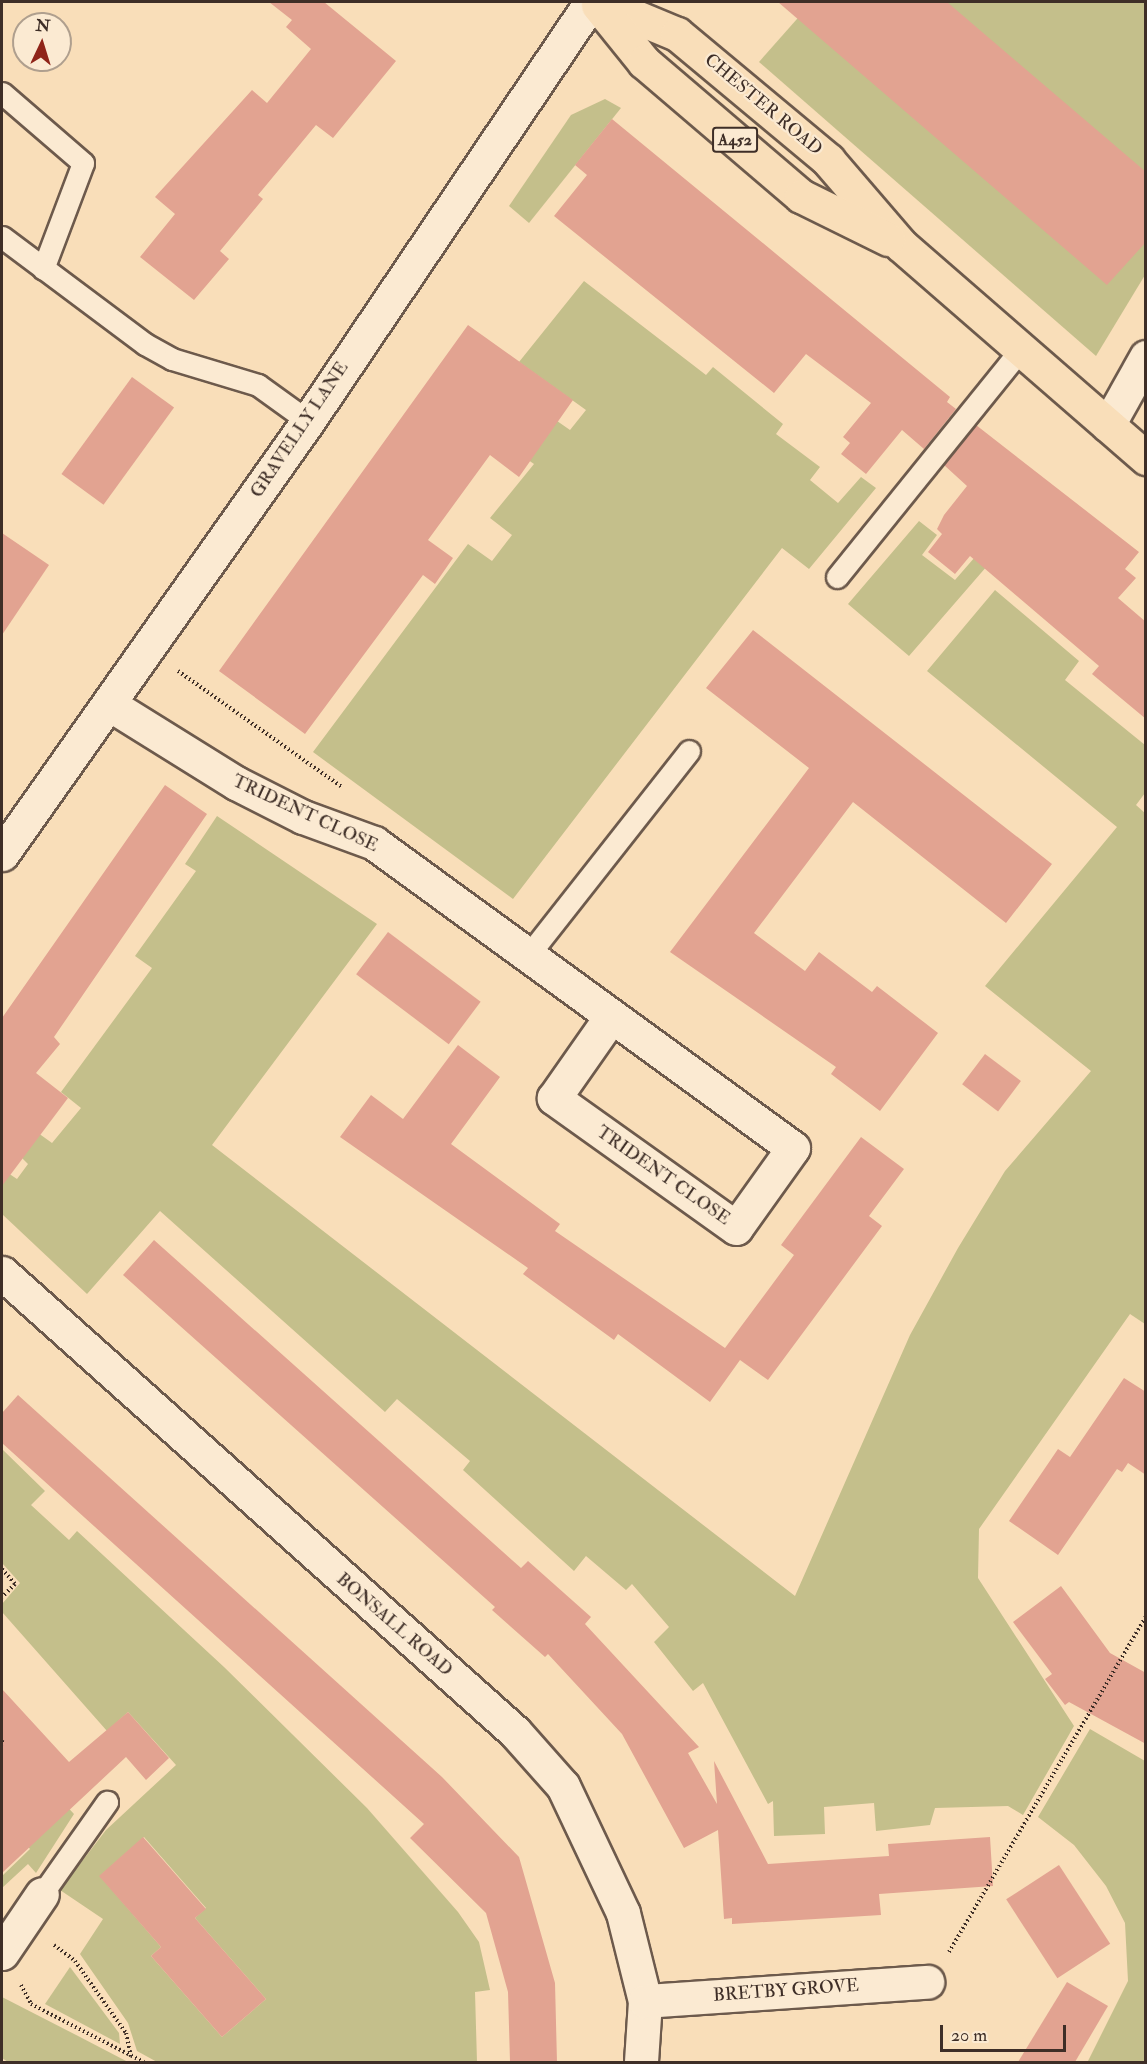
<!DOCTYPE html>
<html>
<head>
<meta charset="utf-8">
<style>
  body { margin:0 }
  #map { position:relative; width:1147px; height:2064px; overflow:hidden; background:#f9deb9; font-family:"IM FELL Double Pica",serif }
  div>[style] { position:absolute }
  .green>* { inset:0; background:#c4bf8b }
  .building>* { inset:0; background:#e2a391; transform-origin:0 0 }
  .path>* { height:4px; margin-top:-2px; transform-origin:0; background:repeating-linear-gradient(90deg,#3e2e27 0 1.5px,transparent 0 4.5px) }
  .roads { filter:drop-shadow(2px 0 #6d5a4c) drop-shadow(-2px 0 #6d5a4c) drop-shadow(0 2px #6d5a4c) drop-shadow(0 -2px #6d5a4c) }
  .lane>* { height:21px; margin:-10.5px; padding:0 10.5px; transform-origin:10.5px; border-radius:10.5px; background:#fbead2 }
  .street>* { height:33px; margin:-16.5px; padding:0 16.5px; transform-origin:16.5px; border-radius:16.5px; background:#fbead2 }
  .secondary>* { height:33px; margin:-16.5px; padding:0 16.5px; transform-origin:16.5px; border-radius:16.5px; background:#fbead2 }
  .highway>* { height:33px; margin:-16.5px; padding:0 16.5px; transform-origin:16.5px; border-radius:16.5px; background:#f9deb9 }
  span { translate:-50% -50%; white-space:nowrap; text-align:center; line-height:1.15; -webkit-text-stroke:4.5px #fbead2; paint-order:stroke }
  .shield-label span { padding:2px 4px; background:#fbead2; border:2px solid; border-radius:4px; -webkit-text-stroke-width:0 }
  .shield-label { font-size:16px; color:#3e2e27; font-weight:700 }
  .street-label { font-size:18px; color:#3e2e27 }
  .frame { position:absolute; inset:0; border:3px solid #3e2e27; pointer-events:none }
  .north { position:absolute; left:12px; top:12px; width:60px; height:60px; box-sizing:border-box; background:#fbead2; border:2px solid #af9f8e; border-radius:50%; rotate:4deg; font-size:16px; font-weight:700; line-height:24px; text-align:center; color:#3e2e27 }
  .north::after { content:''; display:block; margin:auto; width:21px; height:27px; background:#8f2418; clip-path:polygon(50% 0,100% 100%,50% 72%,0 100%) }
  .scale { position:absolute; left:940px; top:2025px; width:126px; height:27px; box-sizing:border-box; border:3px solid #3e2e27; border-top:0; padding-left:8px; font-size:18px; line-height:21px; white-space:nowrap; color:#3e2e27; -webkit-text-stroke:4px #fbead2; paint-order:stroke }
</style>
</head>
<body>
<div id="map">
  <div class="green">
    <div style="clip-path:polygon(812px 2px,1145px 2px,1145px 275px,1096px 356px,759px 62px)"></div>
    <div style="clip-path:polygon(605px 99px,621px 108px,529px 223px,509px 206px,571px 115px)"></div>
    <div style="clip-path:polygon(584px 281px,706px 375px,713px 367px,783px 424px,776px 434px,820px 467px,810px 480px,838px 503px,861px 477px,876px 488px,809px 569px,782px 548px,513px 899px,313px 752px,468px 544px,492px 561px,512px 535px,490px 518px,534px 464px,511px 448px,504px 384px,570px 430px,586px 410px,519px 362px)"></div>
    <div style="clip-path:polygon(919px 521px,937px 535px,922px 555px,955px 580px,995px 534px,1007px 543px,909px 656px,848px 604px)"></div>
    <div style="clip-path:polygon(995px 590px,1079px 661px,1065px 680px,1145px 745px,1145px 793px,1136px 805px,1146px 814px,1145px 1324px,1130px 1314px,979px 1529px,978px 1578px,1074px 1726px,1023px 1815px,1008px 1806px,935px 1808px,930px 1825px,876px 1831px,874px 1803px,824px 1807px,825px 1834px,774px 1836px,773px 1801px,768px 1804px,703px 1683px,693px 1691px,654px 1642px,669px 1627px,632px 1584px,626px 1590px,586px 1556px,574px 1571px,463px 1470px,470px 1461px,397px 1399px,385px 1412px,160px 1211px,87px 1294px,2px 1214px,2px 1169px,17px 1179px,28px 1164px,22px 1158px,27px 1125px,52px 1143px,81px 1108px,61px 1092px,152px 968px,135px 956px,196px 871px,185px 864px,217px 816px,377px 924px,212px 1145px,795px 1596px,910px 1335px,958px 1248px,1005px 1171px,1091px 1071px,985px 986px,1117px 827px,927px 671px)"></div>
    <div style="clip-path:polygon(evenodd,2px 1449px,45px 1491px,31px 1505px,69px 1540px,77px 1531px,224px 1667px,367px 1808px,458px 1912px,479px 1942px,490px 1990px,475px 1992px,477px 2062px,157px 2062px,137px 2051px,128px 2023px,80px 1954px,103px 1919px,60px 1890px,106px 1830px,176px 1765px,128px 1712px,107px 1731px,2px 1612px,2px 1604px,20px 1583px,2px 1563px,2px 1449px,144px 1837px,206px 1908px,195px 1918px,266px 1999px,222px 2037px,151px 1956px,161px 1947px,100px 1876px,144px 1837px)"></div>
    <div style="clip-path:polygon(1090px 1729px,1145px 1761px,1145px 2062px,1088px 2061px,1128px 1981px,1125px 1923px,1106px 1886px,1074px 1845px,1038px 1817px)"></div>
    <div style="clip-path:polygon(8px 1743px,74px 1814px,36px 1873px,28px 1864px,2px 1888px,2px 1876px,30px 1849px,2px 1818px,2px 1746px)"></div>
    <div style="clip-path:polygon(70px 1967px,119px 2033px,120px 2044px,45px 2004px)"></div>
    <div style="clip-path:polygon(2px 1997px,80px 2037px,128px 2062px,8px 2062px,2px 2058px)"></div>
  </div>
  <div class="building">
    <div style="clip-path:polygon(269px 2px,324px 2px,396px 61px,333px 138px,316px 125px,258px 195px,263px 199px,220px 251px,229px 259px,194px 300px,140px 257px,175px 214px,155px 197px,252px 90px,267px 103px,311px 49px,286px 27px,292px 20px)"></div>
    <div style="clip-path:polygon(778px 2px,947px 2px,1146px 172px,1146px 242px,1107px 285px)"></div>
    <div style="clip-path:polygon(612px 119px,950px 397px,947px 402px,956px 409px,924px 449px,902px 430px,866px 474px,841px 454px,850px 443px,843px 437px,871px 403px,806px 354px,774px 393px,554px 216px,587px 175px,575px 165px)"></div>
    <div style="clip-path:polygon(468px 325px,573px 400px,519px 477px,490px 455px,428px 540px,453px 558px,435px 584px,423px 575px,305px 734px,219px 671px)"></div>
    <div style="left:132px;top:377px;width:52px;height:120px;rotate:36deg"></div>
    <div style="clip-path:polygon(976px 425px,1139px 552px,1125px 569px,1136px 578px,1118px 598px,1146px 622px,1146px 719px,1092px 674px,1099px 666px,970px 556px,955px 574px,928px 552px,942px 534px,937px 529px,944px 515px,967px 486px,944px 465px)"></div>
    <div style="clip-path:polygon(2px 533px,49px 565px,2px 635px)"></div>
    <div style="clip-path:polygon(753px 630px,1052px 864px,1006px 923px,853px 802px,754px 933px,805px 971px,819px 952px,872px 992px,877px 986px,938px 1033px,880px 1111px,831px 1074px,836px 1067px,670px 952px,809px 768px,706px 688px)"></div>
    <div style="clip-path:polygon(165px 785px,207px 814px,54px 1037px,60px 1044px,36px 1073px,68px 1098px,2px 1186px,2px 1018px)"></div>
    <div style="left:388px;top:932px;width:116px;height:53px;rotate:37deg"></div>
    <div style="clip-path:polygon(458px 1045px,500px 1077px,451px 1144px,560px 1224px,555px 1231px,725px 1348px,794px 1255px,781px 1245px,861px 1137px,904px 1169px,869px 1216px,882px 1226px,768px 1380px,740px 1360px,710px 1402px,618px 1334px,614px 1340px,523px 1274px,528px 1268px,340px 1137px,371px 1095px,403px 1119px)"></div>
    <div style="left:985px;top:1054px;width:45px;height:38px;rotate:37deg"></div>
    <div style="clip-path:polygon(154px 1240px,521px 1568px,528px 1561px,591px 1617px,585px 1624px,699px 1747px,688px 1753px,717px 1804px,714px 1761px,768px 1864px,889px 1856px,888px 1844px,990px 1837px,993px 1886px,879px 1894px,881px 1915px,732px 1924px,732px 1918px,724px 1919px,718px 1830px,684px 1848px,622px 1734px,548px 1654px,545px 1657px,492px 1610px,495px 1607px,123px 1275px)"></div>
    <div style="clip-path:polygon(1124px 1378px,1146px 1392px,1146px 1475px,1128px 1463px,1122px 1472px,1117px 1469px,1058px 1555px,1009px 1521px,1058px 1449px,1070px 1457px)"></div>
    <div style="clip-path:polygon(18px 1395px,442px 1777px,519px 1857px,555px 1983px,557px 2062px,510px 2062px,508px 1992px,486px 1913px,410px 1838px,424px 1824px,2px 1443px,2px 1413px)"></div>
    <div style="clip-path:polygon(1061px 1586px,1110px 1653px,1146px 1673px,1146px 1744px,1069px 1702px,1065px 1705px,1045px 1679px,1052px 1674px,1013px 1622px)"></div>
    <div style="clip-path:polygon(2px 1689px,69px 1762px,128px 1712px,169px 1758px,146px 1780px,126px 1757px,2px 1873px)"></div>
    <div style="clip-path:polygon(143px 1837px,206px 1909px,195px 1918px,266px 1999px,222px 2037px,151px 1956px,161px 1947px,99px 1876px)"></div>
    <div style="left:1059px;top:1865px;width:94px;height:63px;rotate:57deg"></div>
    <div style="clip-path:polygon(1067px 1982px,1108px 2006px,1075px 2062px,1018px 2062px)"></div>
  </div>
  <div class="path">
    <div style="left:178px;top:671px;width:202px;rotate:35.3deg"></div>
    <div style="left:2px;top:1569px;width:20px;rotate:49deg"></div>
    <div style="left:15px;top:1584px;width:18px;rotate:135deg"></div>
    <div style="left:2px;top:1741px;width:4px;rotate:56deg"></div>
    <div style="left:54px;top:1945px;width:26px;rotate:37deg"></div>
    <div style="left:75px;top:1961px;width:88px;rotate:54.7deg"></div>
    <div style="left:126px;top:2033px;width:24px;rotate:78deg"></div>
    <div style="left:949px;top:1952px;width:389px;rotate:-59.6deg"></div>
    <div style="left:21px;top:1985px;width:21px;rotate:62deg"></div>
    <div style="left:31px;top:2004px;width:127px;rotate:27.2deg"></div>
  </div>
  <div class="roads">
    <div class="lane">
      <div style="left:2px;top:93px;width:107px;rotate:40.8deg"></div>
      <div style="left:83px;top:163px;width:113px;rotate:110.7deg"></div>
      <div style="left:2px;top:237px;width:179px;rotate:36.8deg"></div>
      <div style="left:145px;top:344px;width:31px;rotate:29deg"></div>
      <div style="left:172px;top:359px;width:90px;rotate:16.8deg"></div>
      <div style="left:258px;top:385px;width:62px;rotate:35.8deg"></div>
      <div style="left:837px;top:577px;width:293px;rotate:-51.1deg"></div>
      <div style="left:530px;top:953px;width:257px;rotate:-51.8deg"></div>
      <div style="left:42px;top:1894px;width:113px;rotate:-54.8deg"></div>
    </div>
    <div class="street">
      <div style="left:1108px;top:425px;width:78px;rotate:-60.8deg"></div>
      <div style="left:109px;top:704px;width:150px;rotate:31.9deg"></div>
      <div style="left:236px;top:783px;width:75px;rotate:26.9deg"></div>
      <div style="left:303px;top:817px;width:76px;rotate:20.1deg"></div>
      <div style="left:374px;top:843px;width:518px;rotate:36.05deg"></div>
      <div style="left:793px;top:1148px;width:98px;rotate:125.5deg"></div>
      <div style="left:736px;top:1228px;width:224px;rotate:-144.5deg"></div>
      <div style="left:554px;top:1098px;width:98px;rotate:-55deg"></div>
      <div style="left:2px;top:1273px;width:688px;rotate:41.82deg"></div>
      <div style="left:515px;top:1732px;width:72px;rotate:48.4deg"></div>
      <div style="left:563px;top:1786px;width:140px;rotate:64.7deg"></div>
      <div style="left:623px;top:1913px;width:91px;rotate:76deg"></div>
      <div style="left:645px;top:2001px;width:61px;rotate:93.8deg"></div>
      <div style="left:2px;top:1953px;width:71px;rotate:-55.9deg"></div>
      <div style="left:645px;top:2001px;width:283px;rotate:-3.9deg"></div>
    </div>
    <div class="secondary">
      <div style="left:2px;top:854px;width:530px;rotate:-54.75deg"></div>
      <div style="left:308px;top:421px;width:506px;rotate:-55.96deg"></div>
    </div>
    <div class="highway">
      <div style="left:600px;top:2px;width:83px;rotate:22.6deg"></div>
      <div style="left:677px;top:34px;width:197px;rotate:39.8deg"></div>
      <div style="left:828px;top:160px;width:112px;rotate:49.3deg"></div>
      <div style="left:901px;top:245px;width:325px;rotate:41deg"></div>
      <div style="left:598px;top:5px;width:73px;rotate:51.1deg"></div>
      <div style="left:644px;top:62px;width:206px;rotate:40.5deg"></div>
      <div style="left:801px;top:196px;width:97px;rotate:26.3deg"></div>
    </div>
  </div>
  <div class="shield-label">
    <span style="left:735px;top:140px">A452</span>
  </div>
  <div class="street-label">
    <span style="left:763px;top:105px;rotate:40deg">CHESTER ROAD</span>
    <span style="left:300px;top:430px;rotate:-56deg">GRAVELLY LANE</span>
    <span style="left:305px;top:814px;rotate:25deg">TRIDENT CLOSE</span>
    <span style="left:663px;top:1176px;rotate:35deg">TRIDENT CLOSE</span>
    <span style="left:394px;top:1625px;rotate:41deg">BONSALL ROAD</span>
    <span style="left:786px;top:1991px;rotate:-4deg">BRETBY GROVE</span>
  </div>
  <div class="frame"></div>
  <div class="north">N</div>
  <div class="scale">20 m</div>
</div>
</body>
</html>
